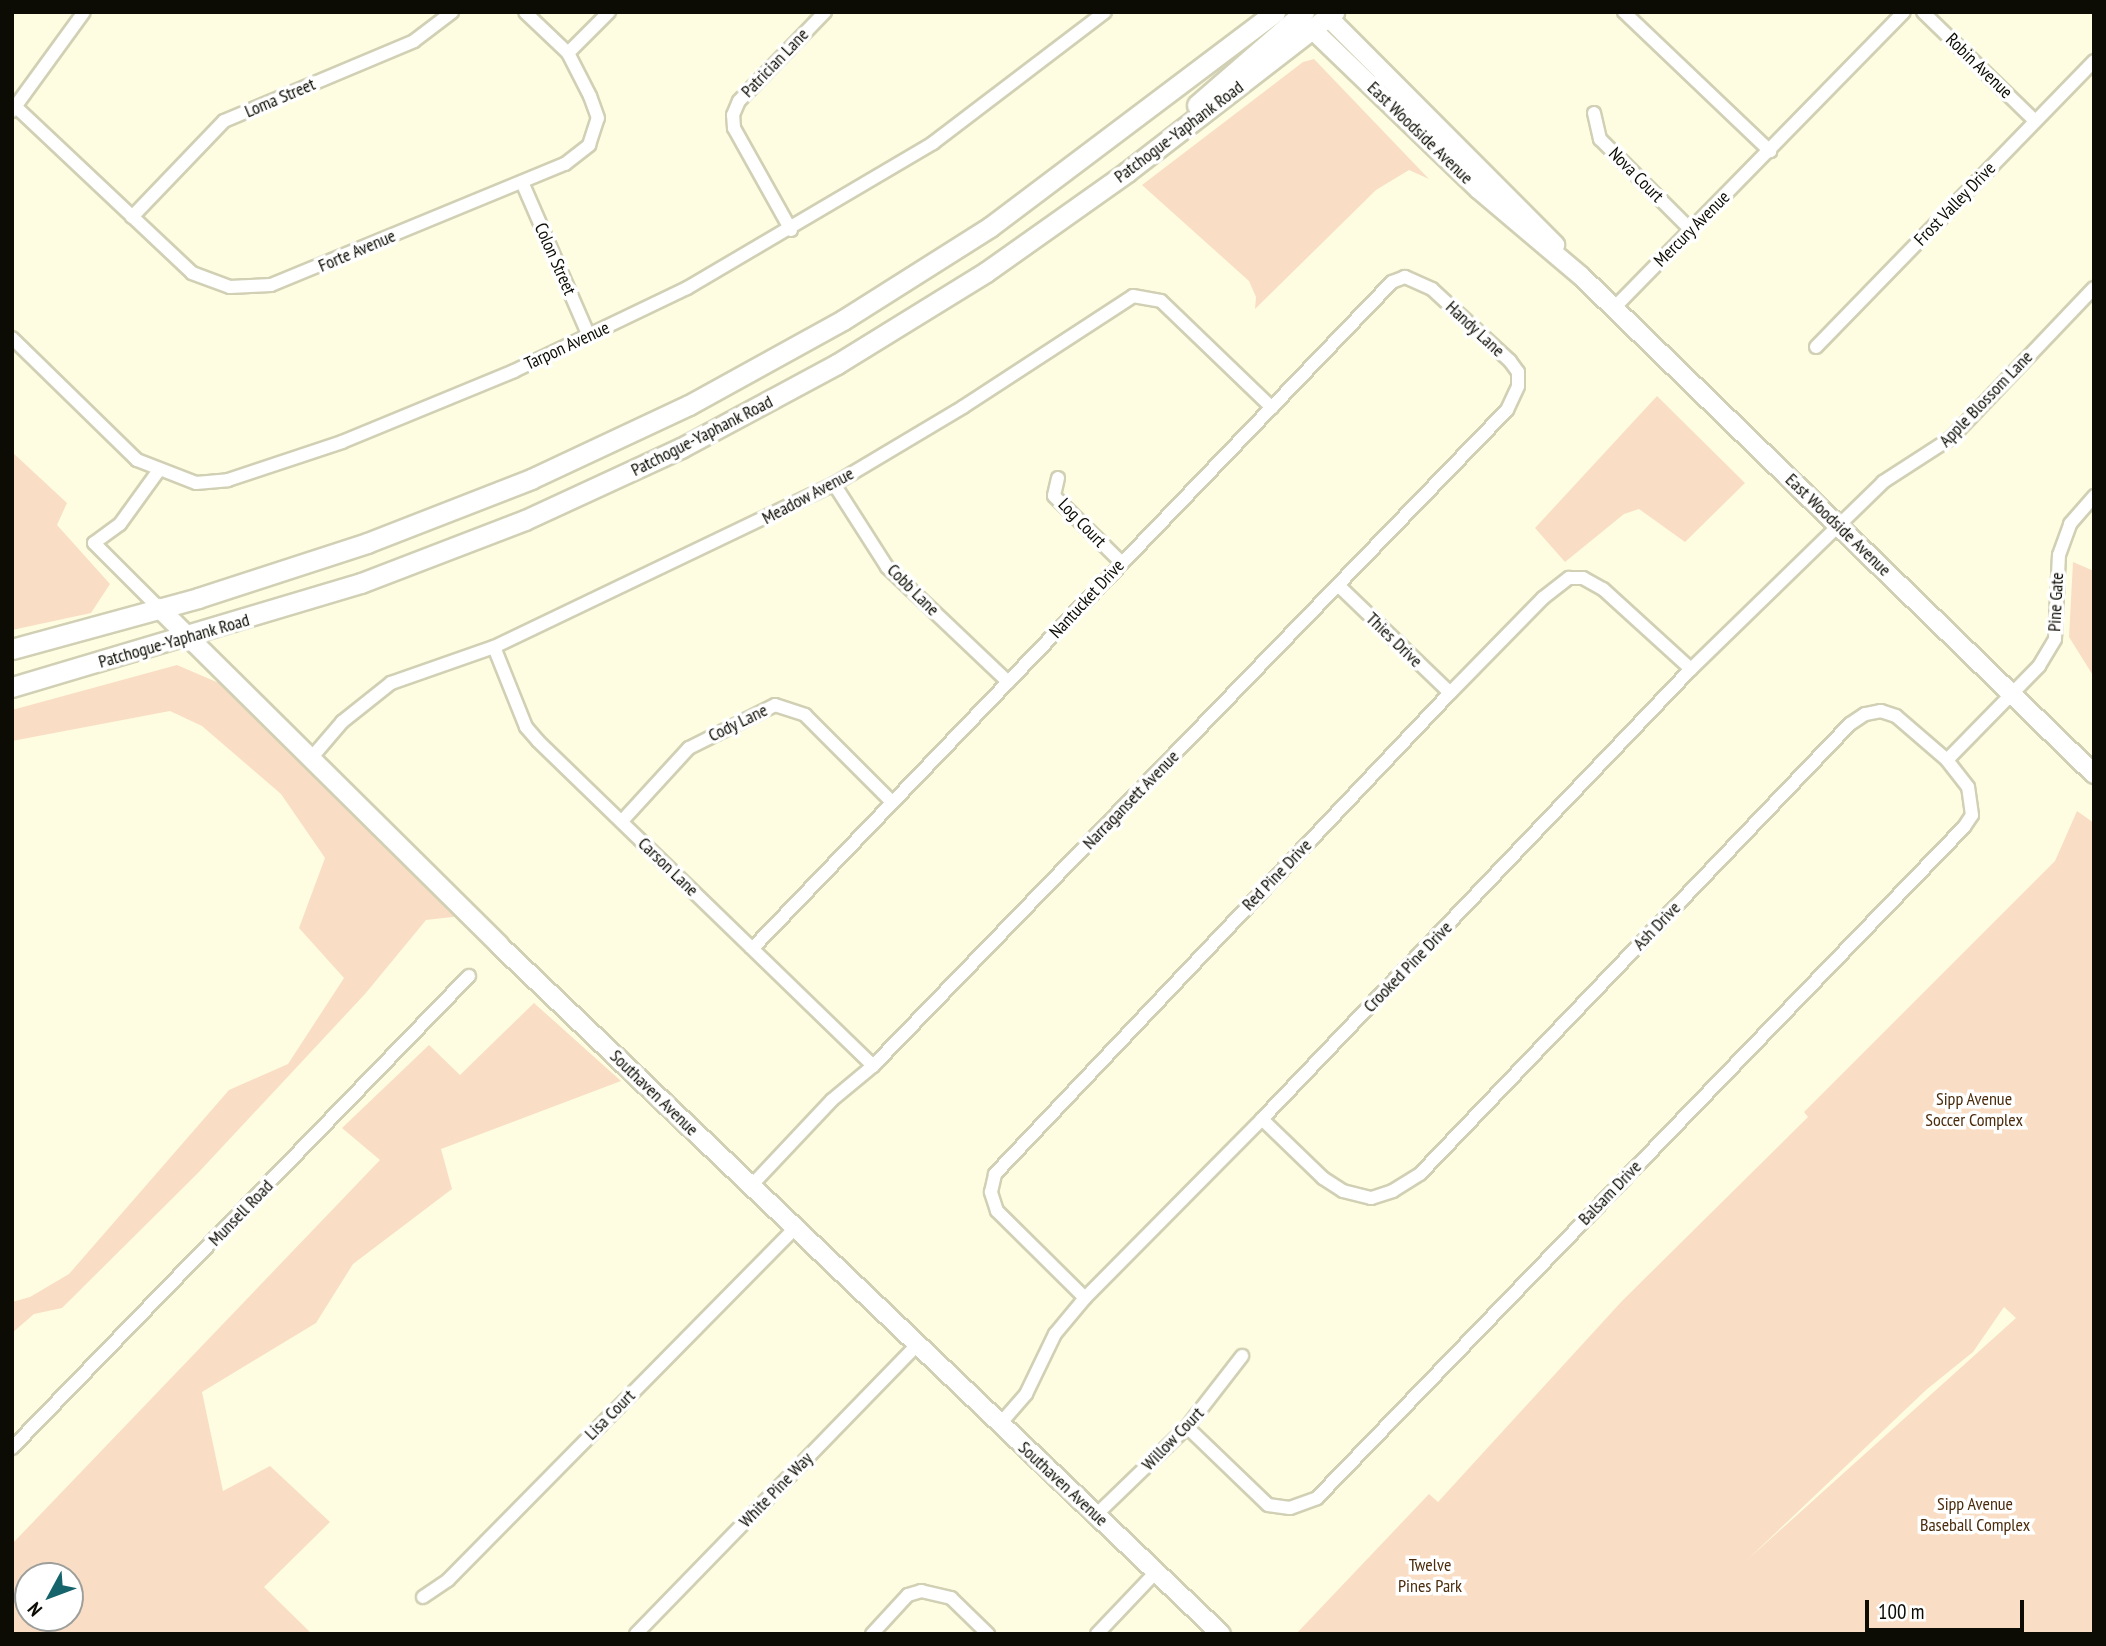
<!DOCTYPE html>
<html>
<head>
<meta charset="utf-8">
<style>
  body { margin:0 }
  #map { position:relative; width:2106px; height:1646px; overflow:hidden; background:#fefde1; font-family:"PT Sans Narrow",sans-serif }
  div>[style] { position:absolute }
  .green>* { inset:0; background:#f9dec5 }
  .roads { filter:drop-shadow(2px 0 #d1d0b5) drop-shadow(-2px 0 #d1d0b5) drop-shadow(0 2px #d1d0b5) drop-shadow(0 -2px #d1d0b5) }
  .street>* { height:12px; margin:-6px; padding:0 6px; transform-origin:6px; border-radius:6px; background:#fff }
  .secondary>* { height:18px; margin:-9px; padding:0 9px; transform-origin:9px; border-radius:9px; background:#fff }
  .primary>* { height:19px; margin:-9.5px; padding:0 9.5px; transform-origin:9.5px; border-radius:9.5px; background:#fff }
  span { translate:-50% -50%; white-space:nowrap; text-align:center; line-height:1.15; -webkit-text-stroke:7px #fff; paint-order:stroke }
  .street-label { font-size:18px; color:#0d0c04 }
  .park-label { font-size:18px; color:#4a2c0c }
  .frame { position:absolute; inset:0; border:14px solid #0d0c04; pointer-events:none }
  .north { position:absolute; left:14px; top:1562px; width:70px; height:70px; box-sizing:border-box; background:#fff; border:2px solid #9e9e9b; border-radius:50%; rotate:229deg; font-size:19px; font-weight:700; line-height:28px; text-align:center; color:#0d0c04 }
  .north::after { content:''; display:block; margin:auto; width:24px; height:32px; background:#15636b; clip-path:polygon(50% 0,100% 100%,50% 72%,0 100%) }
  .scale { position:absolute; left:1865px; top:1600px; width:159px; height:32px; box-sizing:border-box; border:4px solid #0d0c04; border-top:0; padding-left:9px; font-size:21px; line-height:24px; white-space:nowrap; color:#0d0c04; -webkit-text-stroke:5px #fff; paint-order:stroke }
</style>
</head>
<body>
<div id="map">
  <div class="green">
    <div style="clip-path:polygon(1314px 59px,1429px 179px,1409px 170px,1376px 190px,1255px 309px,1256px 297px,1249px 281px,1142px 185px,1303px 62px)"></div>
    <div style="clip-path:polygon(1657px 396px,1745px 483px,1685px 542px,1639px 509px,1624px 514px,1565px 562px,1535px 528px)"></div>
    <div style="clip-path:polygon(12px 452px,67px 503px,57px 525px,110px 584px,91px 613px,12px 630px)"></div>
    <div style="clip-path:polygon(2073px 562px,2094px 571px,2094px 677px,2069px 637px)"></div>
    <div style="clip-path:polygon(177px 665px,219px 683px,461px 916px,426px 920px,365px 994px,197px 1174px,62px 1308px,34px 1314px,12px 1333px,12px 1302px,30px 1297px,69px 1274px,229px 1090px,288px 1064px,344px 978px,299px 928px,325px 858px,281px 794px,202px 726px,170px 711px,12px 741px,12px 710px)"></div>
    <div style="clip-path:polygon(evenodd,2077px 811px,2094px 823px,2094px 1634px,1296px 1634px,1429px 1494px,1438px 1502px,1622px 1301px,1808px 1117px,1804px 1112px,2055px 861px,2077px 811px,2004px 1307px,2016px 1318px,1747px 1560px,1926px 1390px,1973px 1352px,2004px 1307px)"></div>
    <div style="clip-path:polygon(evenodd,534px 1003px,621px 1081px,441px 1149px,452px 1189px,353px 1264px,316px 1323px,202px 1392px,223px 1491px,270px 1466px,330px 1522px,264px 1587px,312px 1634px,12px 1634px,12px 1544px,380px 1160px,342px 1128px,429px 1045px,460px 1075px,534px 1003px,28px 1576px,70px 1576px,70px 1618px,28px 1618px,28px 1576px)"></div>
  </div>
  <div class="roads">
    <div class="street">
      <div style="left:1624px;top:12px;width:202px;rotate:43.6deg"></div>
      <div style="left:1923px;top:12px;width:156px;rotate:44.2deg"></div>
      <div style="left:568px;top:53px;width:58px;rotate:-45deg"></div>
      <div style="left:16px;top:107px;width:242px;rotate:43.3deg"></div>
      <div style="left:192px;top:273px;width:40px;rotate:20.2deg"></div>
      <div style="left:230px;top:287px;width:41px;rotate:-2.8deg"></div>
      <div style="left:271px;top:285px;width:318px;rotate:-22.4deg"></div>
      <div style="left:565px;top:164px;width:31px;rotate:-38deg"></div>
      <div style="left:589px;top:145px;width:28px;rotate:-72deg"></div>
      <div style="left:598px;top:118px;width:23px;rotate:-110deg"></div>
      <div style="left:590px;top:96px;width:48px;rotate:-117.1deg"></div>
      <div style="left:568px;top:53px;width:59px;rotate:-136.4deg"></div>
      <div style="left:12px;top:111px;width:122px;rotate:-54deg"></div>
      <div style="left:1594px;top:113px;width:27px;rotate:77deg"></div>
      <div style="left:1600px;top:139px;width:129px;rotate:45deg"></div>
      <div style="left:522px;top:182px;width:168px;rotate:66.5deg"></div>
      <div style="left:132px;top:217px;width:133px;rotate:-46.2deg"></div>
      <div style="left:224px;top:121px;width:206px;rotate:-22.8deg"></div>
      <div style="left:414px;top:41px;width:48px;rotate:-37.3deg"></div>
      <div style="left:791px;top:230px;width:117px;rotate:-119.2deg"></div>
      <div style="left:734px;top:128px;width:13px;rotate:-94deg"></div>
      <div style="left:733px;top:115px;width:15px;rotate:-67deg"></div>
      <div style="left:739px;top:101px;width:124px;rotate:-46deg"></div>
      <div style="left:1614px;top:308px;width:414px;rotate:-45.6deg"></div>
      <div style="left:12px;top:338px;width:175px;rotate:44.3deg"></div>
      <div style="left:137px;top:460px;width:63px;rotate:21.3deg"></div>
      <div style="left:196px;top:483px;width:32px;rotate:-5deg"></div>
      <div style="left:228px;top:480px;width:120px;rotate:-18.4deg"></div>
      <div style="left:342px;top:442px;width:186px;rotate:-22.4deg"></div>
      <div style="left:514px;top:371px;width:192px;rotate:-25.6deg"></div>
      <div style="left:687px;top:288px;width:286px;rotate:-30.5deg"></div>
      <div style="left:933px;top:143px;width:216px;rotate:-37.3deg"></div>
      <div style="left:1816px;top:347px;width:399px;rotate:-45.8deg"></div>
      <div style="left:1058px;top:478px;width:18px;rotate:103deg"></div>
      <div style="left:1054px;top:496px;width:94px;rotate:44.6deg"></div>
      <div style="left:834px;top:484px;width:98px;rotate:57.4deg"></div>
      <div style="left:887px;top:567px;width:167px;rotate:43.5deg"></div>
      <div style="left:1339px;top:586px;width:154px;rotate:43.9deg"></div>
      <div style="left:159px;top:608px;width:92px;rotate:-135deg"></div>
      <div style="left:94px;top:543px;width:32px;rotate:-36deg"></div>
      <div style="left:120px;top:524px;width:67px;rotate:-54.2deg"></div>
      <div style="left:494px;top:647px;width:86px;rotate:68.2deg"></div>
      <div style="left:526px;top:727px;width:18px;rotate:49deg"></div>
      <div style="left:538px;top:741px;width:467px;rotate:44.1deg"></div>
      <div style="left:313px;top:756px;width:45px;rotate:-49.5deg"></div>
      <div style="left:342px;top:722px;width:63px;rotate:-38.5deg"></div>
      <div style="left:391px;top:683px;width:109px;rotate:-19.3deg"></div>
      <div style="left:494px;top:647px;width:377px;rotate:-25.6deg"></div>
      <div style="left:834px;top:484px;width:150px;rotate:-30.8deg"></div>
      <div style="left:963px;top:407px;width:203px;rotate:-33.1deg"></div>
      <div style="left:1133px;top:296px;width:28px;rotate:10deg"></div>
      <div style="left:1161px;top:301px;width:154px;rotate:43.9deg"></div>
      <div style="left:1947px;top:760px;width:132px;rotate:-45.6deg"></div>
      <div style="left:2039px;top:666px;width:31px;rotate:-59deg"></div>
      <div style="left:2055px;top:639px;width:84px;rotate:-87.3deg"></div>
      <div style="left:2059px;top:555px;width:33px;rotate:-70deg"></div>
      <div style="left:2070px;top:524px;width:37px;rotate:-49deg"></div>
      <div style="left:622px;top:821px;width:99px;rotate:-47.5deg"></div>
      <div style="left:689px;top:748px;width:96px;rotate:-26.6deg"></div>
      <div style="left:775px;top:705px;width:32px;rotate:18deg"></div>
      <div style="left:805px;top:715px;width:123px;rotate:45deg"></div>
      <div style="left:751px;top:1186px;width:118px;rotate:-46.7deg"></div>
      <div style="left:832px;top:1100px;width:53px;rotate:-39.7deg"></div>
      <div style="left:873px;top:1066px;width:912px;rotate:-45.98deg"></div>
      <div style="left:1507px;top:410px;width:26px;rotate:-65deg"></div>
      <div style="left:1518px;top:386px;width:14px;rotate:-90deg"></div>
      <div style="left:1518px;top:372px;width:14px;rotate:-126deg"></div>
      <div style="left:1510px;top:361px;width:106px;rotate:-137.3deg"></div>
      <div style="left:1432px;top:289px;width:30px;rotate:-156deg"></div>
      <div style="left:1405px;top:277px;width:14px;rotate:159deg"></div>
      <div style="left:1392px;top:282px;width:924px;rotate:133.82deg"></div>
      <div style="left:1085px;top:1298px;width:124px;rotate:-135.3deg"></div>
      <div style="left:997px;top:1211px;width:20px;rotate:-108deg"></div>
      <div style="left:991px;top:1192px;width:18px;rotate:-77deg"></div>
      <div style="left:995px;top:1174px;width:662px;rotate:-46.59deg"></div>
      <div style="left:1450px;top:693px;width:133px;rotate:-45.6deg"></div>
      <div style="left:1543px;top:598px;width:33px;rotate:-38deg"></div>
      <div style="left:1569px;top:578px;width:14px"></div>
      <div style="left:1583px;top:578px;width:23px;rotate:29deg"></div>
      <div style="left:1603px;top:589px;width:119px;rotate:42.3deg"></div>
      <div style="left:1000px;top:1424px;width:40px;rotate:-49deg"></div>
      <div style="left:1026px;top:1394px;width:67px;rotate:-64.2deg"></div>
      <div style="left:1055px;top:1334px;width:47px;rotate:-50.2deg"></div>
      <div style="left:1085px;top:1298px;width:252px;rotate:-45.3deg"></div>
      <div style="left:1262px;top:1119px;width:622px;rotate:-46.37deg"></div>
      <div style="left:1691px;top:669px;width:268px;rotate:-44.2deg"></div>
      <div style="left:1883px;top:482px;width:81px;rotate:-32.9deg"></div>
      <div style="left:1951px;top:438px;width:207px;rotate:-46.4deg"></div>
      <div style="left:1187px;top:1427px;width:112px;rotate:43.9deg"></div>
      <div style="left:1268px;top:1505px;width:22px;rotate:8deg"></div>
      <div style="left:1290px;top:1508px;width:29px;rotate:-20deg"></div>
      <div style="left:1317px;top:1498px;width:932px;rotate:-46.04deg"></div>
      <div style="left:1964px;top:827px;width:14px;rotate:-56deg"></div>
      <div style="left:1972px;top:815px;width:28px;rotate:-98deg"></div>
      <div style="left:1968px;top:787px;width:34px;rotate:-128deg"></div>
      <div style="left:1947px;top:760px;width:67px;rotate:-139.2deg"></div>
      <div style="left:1896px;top:716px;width:16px;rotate:-162deg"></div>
      <div style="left:1881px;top:711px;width:16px;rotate:169deg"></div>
      <div style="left:1865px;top:714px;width:18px;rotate:146deg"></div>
      <div style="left:1850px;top:724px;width:622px;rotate:133.7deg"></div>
      <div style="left:1420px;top:1174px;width:32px;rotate:148deg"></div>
      <div style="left:1393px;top:1191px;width:23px;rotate:162deg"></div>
      <div style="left:1371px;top:1198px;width:29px;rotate:-166deg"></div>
      <div style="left:1343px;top:1191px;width:24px;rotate:-147deg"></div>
      <div style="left:1323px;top:1178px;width:85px;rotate:-136deg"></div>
      <div style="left:12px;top:1448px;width:657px;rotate:-45.93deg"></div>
      <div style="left:1096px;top:1515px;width:127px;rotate:-44deg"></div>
      <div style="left:1187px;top:1427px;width:90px;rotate:-52.2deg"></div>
      <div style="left:423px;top:1597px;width:30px;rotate:-34deg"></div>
      <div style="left:448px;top:1580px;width:493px;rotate:-45.4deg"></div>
      <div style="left:636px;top:1634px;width:402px;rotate:-45.8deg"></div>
      <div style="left:872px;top:1634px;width:53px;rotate:-47.3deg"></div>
      <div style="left:908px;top:1595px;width:14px;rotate:-17deg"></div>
      <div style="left:921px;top:1591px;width:31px;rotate:13deg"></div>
      <div style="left:951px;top:1598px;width:52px;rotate:44.2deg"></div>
      <div style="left:1097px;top:1634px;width:86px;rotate:-46.4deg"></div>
    </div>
    <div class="secondary">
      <div style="left:1328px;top:17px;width:322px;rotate:45.1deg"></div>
      <div style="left:1312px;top:29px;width:231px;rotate:43.9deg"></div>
      <div style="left:1478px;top:189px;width:135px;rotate:40.2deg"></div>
      <div style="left:1581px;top:276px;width:715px;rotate:44.15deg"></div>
      <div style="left:159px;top:608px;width:479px;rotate:44.7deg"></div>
      <div style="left:499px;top:945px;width:998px;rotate:43.66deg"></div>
    </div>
    <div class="primary">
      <div style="left:1197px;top:105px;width:142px;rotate:-41deg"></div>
      <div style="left:12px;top:649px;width:193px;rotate:-15.3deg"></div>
      <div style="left:198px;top:598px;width:178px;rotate:-18deg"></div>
      <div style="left:367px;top:543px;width:176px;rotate:-21.3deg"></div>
      <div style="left:531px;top:479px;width:174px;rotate:-25.1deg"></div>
      <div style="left:689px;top:405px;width:176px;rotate:-28.9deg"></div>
      <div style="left:843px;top:320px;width:174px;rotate:-32.3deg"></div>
      <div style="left:990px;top:227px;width:357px;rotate:-37deg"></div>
      <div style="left:12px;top:687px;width:364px;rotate:-16.6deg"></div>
      <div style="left:361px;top:583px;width:176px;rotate:-21deg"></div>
      <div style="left:525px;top:520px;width:172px;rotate:-24.8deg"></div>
      <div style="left:681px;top:448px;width:177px;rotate:-28.3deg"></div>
      <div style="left:837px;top:364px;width:175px;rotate:-31.7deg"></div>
      <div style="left:986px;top:272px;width:173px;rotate:-35.3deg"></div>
      <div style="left:1127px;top:172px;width:262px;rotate:-37.7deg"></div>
    </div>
  </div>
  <div class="street-label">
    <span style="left:775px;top:63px;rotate:-46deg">Patrician Lane</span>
    <span style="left:1979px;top:66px;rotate:44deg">Robin Avenue</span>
    <span style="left:280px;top:98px;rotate:-23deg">Loma Street</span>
    <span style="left:1179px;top:132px;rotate:-37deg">Patchogue-Yaphank Road</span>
    <span style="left:1420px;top:133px;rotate:44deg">East Woodside Avenue</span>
    <span style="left:1636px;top:175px;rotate:45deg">Nova Court</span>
    <span style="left:1955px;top:204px;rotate:-46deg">Frost Valley Drive</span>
    <span style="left:1692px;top:229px;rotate:-45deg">Mercury Avenue</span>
    <span style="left:357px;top:251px;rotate:-23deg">Forte Avenue</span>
    <span style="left:555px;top:259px;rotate:66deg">Colon Street</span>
    <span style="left:1475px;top:329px;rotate:43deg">Handy Lane</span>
    <span style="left:567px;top:346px;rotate:-25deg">Tarpon Avenue</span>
    <span style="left:1986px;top:399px;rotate:-46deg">Apple Blossom Lane</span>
    <span style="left:702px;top:436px;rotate:-27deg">Patchogue-Yaphank Road</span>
    <span style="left:808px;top:496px;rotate:-28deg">Meadow Avenue</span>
    <span style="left:1082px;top:523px;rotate:46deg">Log Court</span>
    <span style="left:1838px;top:525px;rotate:44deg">East Woodside Avenue</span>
    <span style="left:913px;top:590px;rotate:45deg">Cobb Lane</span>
    <span style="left:1087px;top:599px;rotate:-47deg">Nantucket Drive</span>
    <span style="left:2056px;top:602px;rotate:-87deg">Pine Gate</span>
    <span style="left:1394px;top:640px;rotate:44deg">Thies Drive</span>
    <span style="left:174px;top:641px;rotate:-16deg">Patchogue-Yaphank Road</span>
    <span style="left:738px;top:723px;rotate:-26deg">Cody Lane</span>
    <span style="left:1131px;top:800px;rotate:-46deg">Narragansett Avenue</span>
    <span style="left:668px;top:867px;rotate:44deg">Carson Lane</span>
    <span style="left:1277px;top:875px;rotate:-46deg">Red Pine Drive</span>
    <span style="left:1657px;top:926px;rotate:-46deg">Ash Drive</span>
    <span style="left:1408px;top:967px;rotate:-46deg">Crooked Pine Drive</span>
    <span style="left:654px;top:1093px;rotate:44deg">Southaven Avenue</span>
    <span style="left:1610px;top:1193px;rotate:-46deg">Balsam Drive</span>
    <span style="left:241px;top:1213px;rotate:-46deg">Munsell Road</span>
    <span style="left:610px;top:1415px;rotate:-45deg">Lisa Court</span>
    <span style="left:1173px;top:1439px;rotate:-46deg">Willow Court</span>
    <span style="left:1063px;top:1484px;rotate:43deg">Southaven Avenue</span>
    <span style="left:776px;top:1490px;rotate:-46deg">White Pine Way</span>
  </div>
  <div class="park-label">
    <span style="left:1974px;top:1110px">Sipp Avenue<br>Soccer Complex</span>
    <span style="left:1975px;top:1515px">Sipp Avenue<br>Baseball Complex</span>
    <span style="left:1430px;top:1576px">Twelve<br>Pines Park</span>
  </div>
  <div class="frame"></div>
  <div class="north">N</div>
  <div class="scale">100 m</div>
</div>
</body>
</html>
